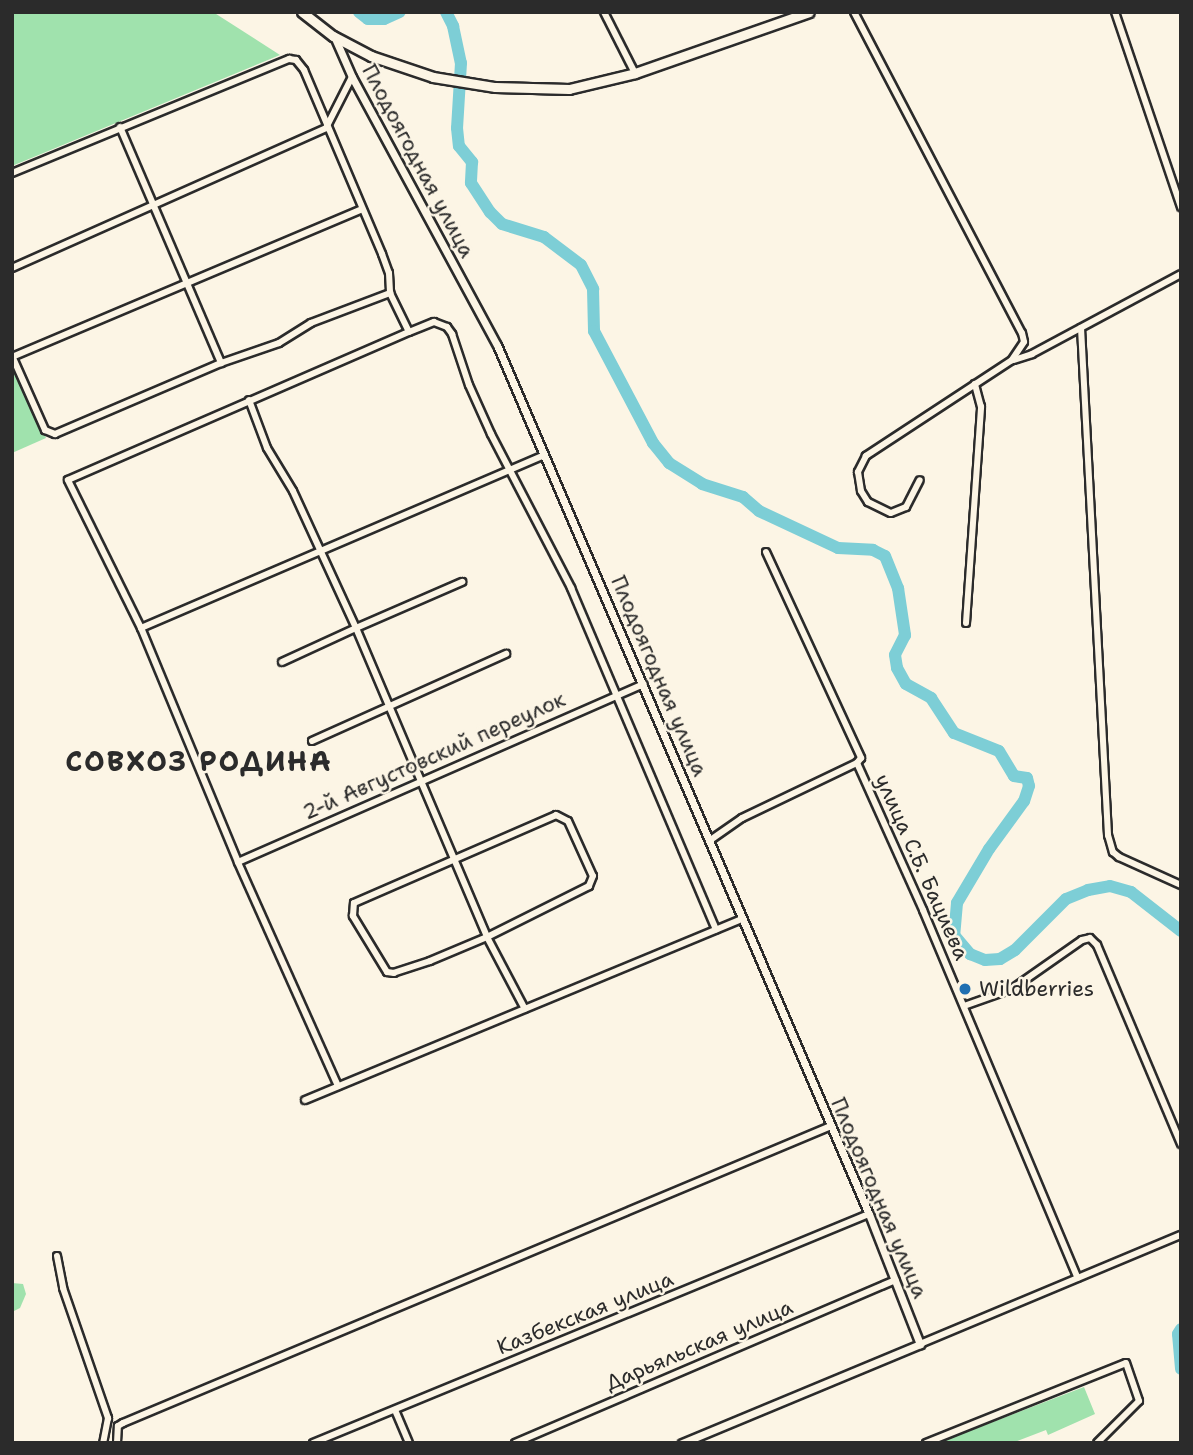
<!DOCTYPE html>
<html>
<head>
<meta charset="utf-8">
<style>
  body { margin:0 }
  #map { position:relative; width:1193px; height:1455px; overflow:hidden; background:#fcf5e5; font-family:"Shantell Sans",sans-serif }
  div>[style] { position:absolute }
  .green>* { inset:0; background:#a0e2ad }
  .river>* { height:12px; margin:-6px; padding:0 6px; transform-origin:6px; border-radius:6px; background:#7dced6 }
  .roads { filter:drop-shadow(2px 0 #2b2b2b) drop-shadow(-2px 0 #2b2b2b) drop-shadow(0 2px #2b2b2b) drop-shadow(0 -2px #2b2b2b) }
  .minor>* { height:6px; margin:-3px; padding:0 3px; transform-origin:3px; border-radius:3px; background:#fcf5e5 }
  .tertiary>* { height:7px; margin:-3.5px; padding:0 3.5px; transform-origin:3.5px; border-radius:3.5px; background:#fcf5e5 }
  .secondary>* { height:9px; margin:-4.5px; padding:0 4.5px; transform-origin:4.5px; border-radius:4.5px; background:#fcf5e5 }
  .dots>* { width:19px; height:19px; translate:-50% -50%; box-sizing:border-box; border:4px solid #fcf5e5; border-radius:50% }
  span { translate:-50% -50%; white-space:nowrap; text-align:center; line-height:1.15; -webkit-text-stroke:5px #fcf5e5; paint-order:stroke }
  .street-label { font-size:21px; color:#2b2b2b }
  .poi-label { font-size:21px; color:#2b2b2b }
  .left { translate:0 -50%; text-align:left }
  .district-label { font-size:28px; color:#2b2b2b; font-weight:700; letter-spacing:2px }
  .frame { position:absolute; inset:0; border:14px solid #2b2b2b; pointer-events:none }
</style>
</head>
<body>
<div id="map">
  <div class="green">
    <div style="clip-path:polygon(12px 12px,213px 12px,280px 55px,12px 166px)"></div>
    <div style="clip-path:polygon(12px 361px,46px 438px,12px 453px)"></div>
    <div style="clip-path:polygon(12px 1283px,23px 1284px,26px 1294px,20px 1308px,12px 1312px)"></div>
    <div style="clip-path:polygon(1084px 1387px,1095px 1414px,1048px 1435px,1046px 1430px,1012px 1443px,938px 1443px)"></div>
  </div>
  <div class="river">
    <div style="left:359px;top:12px;width:11px;rotate:38deg"></div>
    <div style="left:368px;top:19px;width:16px"></div>
    <div style="left:384px;top:19px;width:17px;rotate:-24deg"></div>
    <div style="left:446px;top:12px;width:16px;rotate:63deg"></div>
    <div style="left:453px;top:26px;width:38px;rotate:78deg"></div>
    <div style="left:461px;top:63px;width:65px;rotate:93.5deg"></div>
    <div style="left:457px;top:128px;width:18px;rotate:84deg"></div>
    <div style="left:459px;top:146px;width:21px;rotate:51deg"></div>
    <div style="left:472px;top:162px;width:21px;rotate:93deg"></div>
    <div style="left:471px;top:183px;width:35px;rotate:57deg"></div>
    <div style="left:490px;top:212px;width:17px;rotate:45deg"></div>
    <div style="left:502px;top:224px;width:44px;rotate:17.2deg"></div>
    <div style="left:544px;top:237px;width:46px;rotate:37.1deg"></div>
    <div style="left:581px;top:265px;width:27px;rotate:63deg"></div>
    <div style="left:593px;top:289px;width:42px;rotate:88.6deg"></div>
    <div style="left:594px;top:331px;width:127px;rotate:62.2deg"></div>
    <div style="left:653px;top:443px;width:26px;rotate:51deg"></div>
    <div style="left:669px;top:463px;width:39px;rotate:32deg"></div>
    <div style="left:702px;top:484px;width:43px;rotate:17.6deg"></div>
    <div style="left:743px;top:497px;width:21px;rotate:41deg"></div>
    <div style="left:759px;top:511px;width:87px;rotate:25.1deg"></div>
    <div style="left:838px;top:548px;width:35px;rotate:3deg"></div>
    <div style="left:873px;top:550px;width:13px;rotate:27deg"></div>
    <div style="left:885px;top:556px;width:35px;rotate:68deg"></div>
    <div style="left:898px;top:588px;width:48px;rotate:81.5deg"></div>
    <div style="left:905px;top:635px;width:22px;rotate:117deg"></div>
    <div style="left:895px;top:655px;width:13px;rotate:81deg"></div>
    <div style="left:897px;top:668px;width:18px;rotate:61deg"></div>
    <div style="left:906px;top:684px;width:29px;rotate:29deg"></div>
    <div style="left:931px;top:698px;width:42px;rotate:56.7deg"></div>
    <div style="left:954px;top:733px;width:48px;rotate:21.8deg"></div>
    <div style="left:999px;top:751px;width:29px;rotate:59deg"></div>
    <div style="left:1014px;top:776px;width:13px;rotate:9deg"></div>
    <div style="left:1027px;top:778px;width:8px;rotate:76deg"></div>
    <div style="left:1029px;top:786px;width:16px;rotate:108deg"></div>
    <div style="left:1024px;top:801px;width:59px;rotate:126.1deg"></div>
    <div style="left:989px;top:849px;width:63px;rotate:120.7deg"></div>
    <div style="left:957px;top:903px;width:32px;rotate:95deg"></div>
    <div style="left:954px;top:935px;width:25px;rotate:50deg"></div>
    <div style="left:970px;top:954px;width:16px;rotate:22deg"></div>
    <div style="left:985px;top:960px;width:15px;rotate:-4deg"></div>
    <div style="left:1000px;top:959px;width:17px;rotate:-31deg"></div>
    <div style="left:1015px;top:950px;width:72px;rotate:-45deg"></div>
    <div style="left:1066px;top:899px;width:24px;rotate:-22deg"></div>
    <div style="left:1088px;top:890px;width:22px;rotate:-10deg"></div>
    <div style="left:1110px;top:886px;width:22px;rotate:16deg"></div>
    <div style="left:1131px;top:892px;width:63px;rotate:38deg"></div>
    <div style="left:1181px;top:1329px;width:6px;rotate:121deg"></div>
    <div style="left:1178px;top:1334px;width:35px;rotate:85deg"></div>
  </div>
  <div class="roads">
    <div class="minor">
      <div style="left:604px;top:12px;width:68px;rotate:63.1deg"></div>
      <div style="left:854px;top:12px;width:362px;rotate:62.4deg"></div>
      <div style="left:1022px;top:333px;width:9px;rotate:77deg"></div>
      <div style="left:1024px;top:342px;width:22px;rotate:124deg"></div>
      <div style="left:1012px;top:360px;width:175px;rotate:146.7deg"></div>
      <div style="left:866px;top:456px;width:18px;rotate:117deg"></div>
      <div style="left:858px;top:472px;width:19px;rotate:81deg"></div>
      <div style="left:861px;top:491px;width:13px;rotate:58deg"></div>
      <div style="left:868px;top:502px;width:25px;rotate:26deg"></div>
      <div style="left:891px;top:513px;width:16px;rotate:-22deg"></div>
      <div style="left:906px;top:507px;width:30px;rotate:-63deg"></div>
      <div style="left:1115px;top:12px;width:206px;rotate:71.3deg"></div>
      <div style="left:120px;top:127px;width:257px;rotate:66.8deg"></div>
      <div style="left:12px;top:173px;width:300px;rotate:-22.4deg"></div>
      <div style="left:289px;top:59px;width:7px;rotate:8deg"></div>
      <div style="left:296px;top:60px;width:13px;rotate:51deg"></div>
      <div style="left:304px;top:70px;width:200px;rotate:67deg"></div>
      <div style="left:382px;top:254px;width:20px;rotate:70deg"></div>
      <div style="left:389px;top:273px;width:20px;rotate:87deg"></div>
      <div style="left:390px;top:293px;width:43px;rotate:64deg"></div>
      <div style="left:12px;top:268px;width:344px;rotate:-24deg"></div>
      <div style="left:326px;top:128px;width:57px;rotate:-63deg"></div>
      <div style="left:1081px;top:328px;width:508px;rotate:86.95deg"></div>
      <div style="left:1108px;top:835px;width:18px;rotate:74deg"></div>
      <div style="left:1113px;top:852px;width:8px;rotate:40deg"></div>
      <div style="left:1119px;top:857px;width:68px;rotate:24.3deg"></div>
      <div style="left:12px;top:357px;width:380px;rotate:-22.9deg"></div>
      <div style="left:13px;top:358px;width:79px;rotate:66deg"></div>
      <div style="left:45px;top:430px;width:11px;rotate:22deg"></div>
      <div style="left:55px;top:434px;width:181px;rotate:-23.2deg"></div>
      <div style="left:221px;top:363px;width:61px;rotate:-19deg"></div>
      <div style="left:279px;top:343px;width:38px;rotate:-32deg"></div>
      <div style="left:311px;top:323px;width:85px;rotate:-20.8deg"></div>
      <div style="left:1014px;top:360px;width:19px;rotate:-18deg"></div>
      <div style="left:1032px;top:354px;width:169px;rotate:-28.2deg"></div>
      <div style="left:249px;top:400px;width:51px;rotate:69.4deg"></div>
      <div style="left:267px;top:448px;width:50px;rotate:58.8deg"></div>
      <div style="left:293px;top:491px;width:151px;rotate:65.3deg"></div>
      <div style="left:356px;top:628px;width:116px;rotate:-23.5deg"></div>
      <div style="left:766px;top:552px;width:227px;rotate:65.2deg"></div>
      <div style="left:861px;top:758px;width:6px;rotate:129deg"></div>
      <div style="left:857px;top:763px;width:161px;rotate:65.8deg"></div>
      <div style="left:923px;top:910px;width:399px;rotate:67.2deg"></div>
      <div style="left:966px;top:623px;width:217px;rotate:-86deg"></div>
      <div style="left:981px;top:407px;width:24px;rotate:-105deg"></div>
      <div style="left:141px;top:628px;width:439px;rotate:-23.2deg"></div>
      <div style="left:282px;top:662px;width:81px;rotate:-24.7deg"></div>
      <div style="left:356px;top:628px;width:336px;rotate:67deg"></div>
      <div style="left:487px;top:937px;width:81px;rotate:62.2deg"></div>
      <div style="left:312px;top:741px;width:213px;rotate:-24.2deg"></div>
      <div style="left:556px;top:815px;width:13px;rotate:27deg"></div>
      <div style="left:568px;top:821px;width:60px;rotate:65.6deg"></div>
      <div style="left:593px;top:876px;width:11px;rotate:112deg"></div>
      <div style="left:589px;top:886px;width:114px;rotate:153.4deg"></div>
      <div style="left:487px;top:937px;width:62px;rotate:157.2deg"></div>
      <div style="left:430px;top:961px;width:38px;rotate:162deg"></div>
      <div style="left:394px;top:973px;width:7px;rotate:-172deg"></div>
      <div style="left:387px;top:972px;width:66px;rotate:-121.3deg"></div>
      <div style="left:353px;top:916px;width:13px;rotate:-86deg"></div>
      <div style="left:354px;top:903px;width:220px;rotate:-23.5deg"></div>
      <div style="left:709px;top:841px;width:40px;rotate:-34.9deg"></div>
      <div style="left:742px;top:818px;width:127px;rotate:-25.6deg"></div>
      <div style="left:238px;top:862px;width:443px;rotate:-23.7deg"></div>
      <div style="left:964px;top:1006px;width:51px;rotate:-19.5deg"></div>
      <div style="left:1012px;top:989px;width:85px;rotate:-35deg"></div>
      <div style="left:1082px;top:940px;width:8px;rotate:-14deg"></div>
      <div style="left:1090px;top:938px;width:10px;rotate:45deg"></div>
      <div style="left:1097px;top:945px;width:216px;rotate:67.1deg"></div>
      <div style="left:338px;top:1086px;width:245px;rotate:-114.1deg"></div>
      <div style="left:238px;top:862px;width:253px;rotate:-112.5deg"></div>
      <div style="left:141px;top:628px;width:165px;rotate:-116.3deg"></div>
      <div style="left:68px;top:480px;width:372px;rotate:-23.5deg"></div>
      <div style="left:409px;top:332px;width:27px;rotate:-22deg"></div>
      <div style="left:434px;top:322px;width:14px;rotate:21deg"></div>
      <div style="left:447px;top:327px;width:9px;rotate:54deg"></div>
      <div style="left:452px;top:334px;width:54px;rotate:71.6deg"></div>
      <div style="left:469px;top:385px;width:54px;rotate:65.8deg"></div>
      <div style="left:491px;top:434px;width:174px;rotate:62.5deg"></div>
      <div style="left:571px;top:588px;width:371px;rotate:67deg"></div>
      <div style="left:305px;top:1100px;width:473px;rotate:-22.5deg"></div>
      <div style="left:57px;top:1256px;width:33px;rotate:79deg"></div>
      <div style="left:63px;top:1288px;width:138px;rotate:70.9deg"></div>
      <div style="left:108px;top:1418px;width:25px;rotate:101deg"></div>
      <div style="left:920px;top:1344px;width:283px;rotate:-22.7deg"></div>
      <div style="left:395px;top:1410px;width:36px;rotate:67deg"></div>
      <div style="left:117px;top:1443px;width:17px;rotate:-87deg"></div>
      <div style="left:118px;top:1426px;width:6px;rotate:-31deg"></div>
      <div style="left:123px;top:1423px;width:768px;rotate:-22.76deg"></div>
      <div style="left:313px;top:1443px;width:601px;rotate:-22.39deg"></div>
      <div style="left:515px;top:1443px;width:414px;rotate:-23.2deg"></div>
      <div style="left:926px;top:1443px;width:215px;rotate:-21.8deg"></div>
      <div style="left:1126px;top:1363px;width:40px;rotate:71.1deg"></div>
      <div style="left:1139px;top:1401px;width:59px;rotate:135deg"></div>
    </div>
    <div class="tertiary">
      <div style="left:334px;top:36px;width:45px;rotate:66.3deg"></div>
      <div style="left:352px;top:77px;width:305px;rotate:61.6deg"></div>
      <div style="left:497px;top:345px;width:945px;rotate:66.83deg"></div>
      <div style="left:869px;top:1214px;width:140px;rotate:68.6deg"></div>
      <div style="left:920px;top:1344px;width:258px;rotate:157.4deg"></div>
    </div>
    <div class="secondary">
      <div style="left:302px;top:12px;width:39px;rotate:38deg"></div>
      <div style="left:333px;top:36px;width:43px;rotate:27.8deg"></div>
      <div style="left:371px;top:56px;width:65px;rotate:18.7deg"></div>
      <div style="left:433px;top:77px;width:63px;rotate:9.2deg"></div>
      <div style="left:495px;top:87px;width:74px;rotate:1.5deg"></div>
      <div style="left:569px;top:89px;width:68px;rotate:-13.6deg"></div>
      <div style="left:635px;top:73px;width:184px;rotate:-19.3deg"></div>
    </div>
  </div>
  <div class="dots">
    <div style="left:965px;top:989px;background:#1f6fb2"></div>
  </div>
  <div class="street-label">
    <span style="left:418px;top:161px;rotate:62deg">Плодоягодная улица</span>
    <span style="left:659px;top:676px;rotate:67deg">Плодоягодная улица</span>
    <span style="left:434px;top:756px;rotate:-24deg">2-й Августовский переулок</span>
    <span style="left:922px;top:867px;rotate:66deg">улица С.Б. Бациева</span>
    <span style="left:879px;top:1198px;rotate:67deg">Плодоягодная улица</span>
    <span style="left:585px;top:1313px;rotate:-22deg">Казбекская улица</span>
    <span style="left:699px;top:1345px;rotate:-23deg">Дарьяльская улица</span>
  </div>
  <div class="poi-label">
    <span class="left" style="left:979px;top:989px">Wildberries</span>
  </div>
  <div class="district-label">
    <span style="left:199px;top:761px">СОВХОЗ РОДИНА</span>
  </div>
  <div class="frame"></div>
</div>
</body>
</html>
